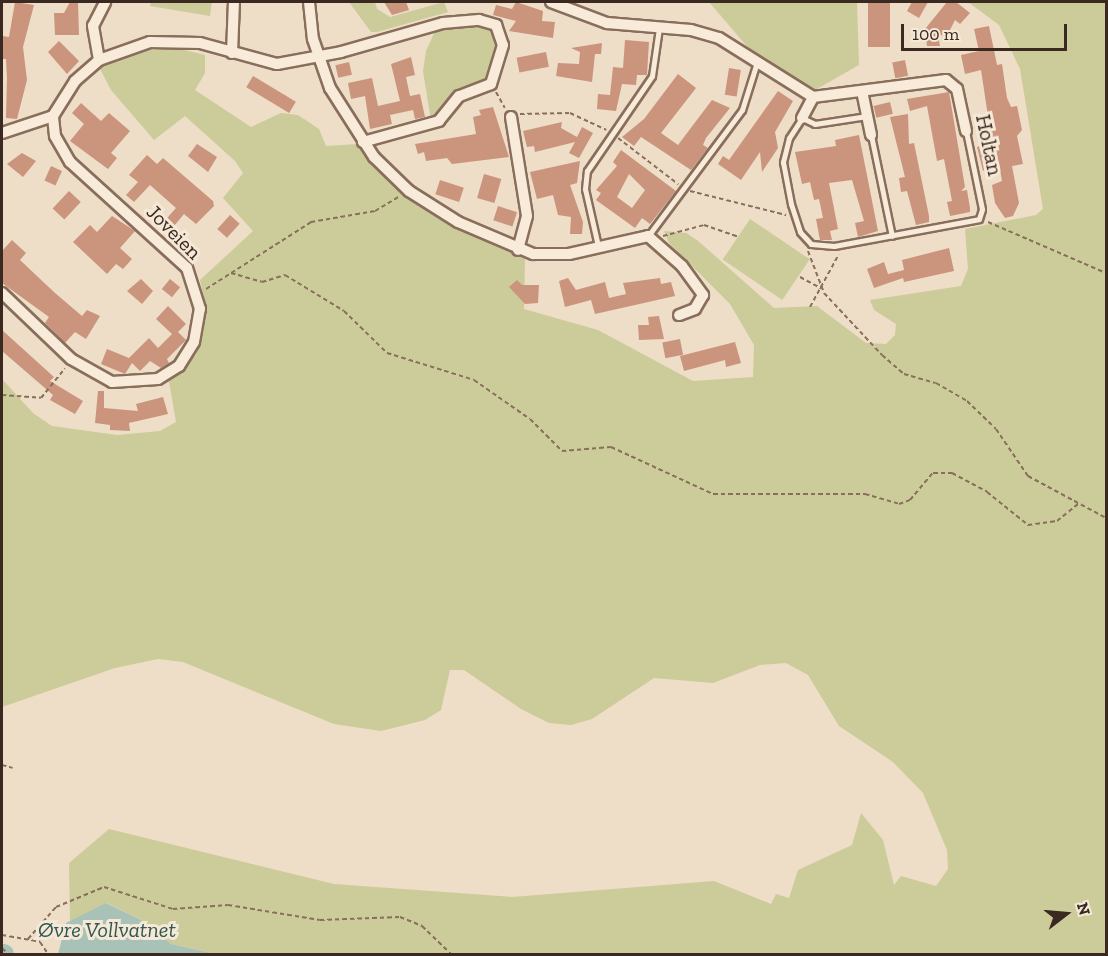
<!DOCTYPE html>
<html>
<head>
<meta charset="utf-8">
<style>
  body { margin:0 }
  #map { position:relative; width:1108px; height:956px; overflow:hidden; background:#eeddc7; font-family:"Zilla Slab",serif }
  div>[style] { position:absolute }
  .green>* { inset:0; background:#cccb9a; transform-origin:0 0 }
  .water>* { inset:0; background:#a8c2b7 }
  .river>* { height:20px; margin:-10px; padding:0 10px; transform-origin:10px; border-radius:10px; background:#a8c2b7 }
  .building>* { inset:0; background:#cb947d; transform-origin:0 0 }
  .path>* { height:2px; margin-top:-1px; transform-origin:0; background:repeating-linear-gradient(90deg,#896e5c 0 4.5px,transparent 0 7.5px) }
  .roads { filter:drop-shadow(2px 0 #896e5c) drop-shadow(-2px 0 #896e5c) drop-shadow(0 2px #896e5c) drop-shadow(0 -2px #896e5c) }
  .service>* { height:5px; margin:-2.5px; padding:0 2.5px; transform-origin:2.5px; border-radius:2.5px; background:#f8ebda }
  .minor>* { height:10px; margin:-5px; padding:0 5px; transform-origin:5px; border-radius:5px; background:#f8ebda }
  span { translate:-50% -50%; white-space:nowrap; text-align:center; line-height:1.15; -webkit-text-stroke:6px #f5e8d6; paint-order:stroke }
  .street-label { font-size:21px; color:#3a2920 }
  .water-label { font-size:22px; color:#2f5951; font-style:italic }
  .frame { position:absolute; inset:0; border:3px solid #3a2920; pointer-events:none }
  .north { position:absolute; left:1036px; top:884px; width:60px; height:60px; -webkit-text-stroke:4px #f5e8d6; paint-order:stroke; rotate:74deg; font-size:16px; font-weight:700; line-height:24px; text-align:center; color:#3a2920 }
  .north::after { content:''; display:block; margin:auto; width:21px; height:27px; background:#3a2920; clip-path:polygon(50% 0,100% 100%,50% 72%,0 100%) }
  .scale { position:absolute; left:901px; top:24px; width:166px; height:27px; box-sizing:border-box; border:3px solid #3a2920; border-top:0; padding-left:8px; font-size:18px; line-height:21px; white-space:nowrap; color:#3a2920; -webkit-text-stroke:4px #f5e8d6; paint-order:stroke }
</style>
</head>
<body>
<div id="map">
  <div class="green">
    <div style="clip-path:polygon(151px 2px,212px 2px,210px 16px,150px 6px)"></div>
    <div style="clip-path:polygon(349px 2px,375px 2px,377px 9px,390px 17px,444px 2px,448px 12px,377px 32px,371px 32px)"></div>
    <div style="clip-path:polygon(709px 2px,857px 2px,859px 65px,815px 90px,751px 51px)"></div>
    <div style="clip-path:polygon(968px 2px,1106px 2px,1106px 954px,215px 954px,171px 944px,143px 921px,107px 903px,70px 922px,69px 863px,109px 829px,334px 884px,512px 897px,714px 881px,771px 904px,776px 894px,789px 898px,798px 870px,852px 845px,861px 813px,883px 840px,894px 885px,901px 876px,936px 886px,948px 869px,947px 850px,923px 793px,893px 762px,839px 726px,808px 675px,786px 663px,760px 665px,713px 683px,654px 678px,592px 719px,571px 725px,549px 723px,521px 709px,464px 670px,450px 670px,441px 710px,425px 720px,381px 731px,334px 724px,183px 662px,158px 659px,115px 668px,2px 707px,2px 379px,33px 413px,52px 426px,117px 435px,160px 431px,176px 422px,169px 381px,196px 355px,203px 334px,205px 303px,200px 280px,253px 231px,223px 198px,243px 173px,235px 161px,185px 116px,154px 140px,111px 90px,100px 69px,113px 58px,168px 46px,205px 55px,205px 73px,195px 90px,251px 127px,281px 113px,298px 115px,319px 129px,326px 146px,358px 144px,393px 186px,419px 205px,525px 258px,524px 309px,598px 330px,693px 381px,753px 377px,754px 345px,730px 304px,669px 243px,664px 231px,686px 233px,697px 240px,774px 308px,817px 306px,866px 343px,886px 344px,895px 335px,896px 324px,874px 310px,870px 300px,961px 286px,968px 269px,965px 229px,1036px 215px,1043px 209px,1020px 69px,999px 25px)"></div>
    <div style="clip-path:polygon(444px 25px,489px 25px,499px 38px,489px 78px,431px 121px,423px 71px,426px 51px,436px 29px)"></div>
    <div style="left:750px;top:219px;width:72px;height:49px;rotate:34deg"></div>
  </div>
  <div class="water">
    <div style="clip-path:polygon(106px 903px,143px 921px,171px 944px,215px 954px,58px 954px,66px 923px)"></div>
  </div>
  <div class="river">
    <div style="left:2px;top:954px;width:2px"></div>
  </div>
  <div class="building">
    <div style="clip-path:polygon(15px 2px,34px 5px,23px 47px,27px 80px,17px 119px,6px 118px,7px 78px,6px 59px,2px 59px,2px 36px,9px 37px)"></div>
    <div style="clip-path:polygon(70px 2px,78px 2px,79px 35px,55px 35px,54px 13px,64px 13px)"></div>
    <div style="clip-path:polygon(384px 2px,406px 2px,409px 10px,392px 15px)"></div>
    <div style="clip-path:polygon(516px 2px,543px 11px,542px 21px,555px 22px,553px 38px,509px 31px,516px 21px,493px 15px,496px 5px,512px 9px)"></div>
    <div style="left:868px;top:2px;width:22px;height:45px"></div>
    <div style="clip-path:polygon(912px 2px,928px 2px,919px 18px,907px 11px)"></div>
    <div style="clip-path:polygon(947px 2px,956px 2px,970px 13px,960px 24px,955px 20px,948px 34px,938px 36px,940px 46px,927px 46px,925px 29px)"></div>
    <div style="clip-path:polygon(989px 26px,997px 65px,1002px 64px,1007px 98px,1011px 107px,1017px 106px,1022px 130px,1017px 136px,1023px 164px,1012px 166px,1019px 203px,1013px 216px,1005px 218px,995px 203px,992px 185px,1002px 181px,999px 164px,996px 159px,983px 171px,977px 147px,983px 145px,981px 138px,991px 136px,981px 70px,965px 74px,961px 55px,979px 51px,974px 29px)"></div>
    <div style="clip-path:polygon(625px 40px,649px 42px,647px 75px,637px 75px,636px 85px,622px 84px,616px 111px,597px 109px,598px 94px,610px 95px,613px 67px,623px 68px)"></div>
    <div style="clip-path:polygon(59px 41px,79px 61px,67px 74px,48px 52px)"></div>
    <div style="clip-path:polygon(602px 43px,601px 54px,595px 54px,592px 82px,556px 76px,558px 63px,579px 64px,580px 52px,571px 48px)"></div>
    <div style="left:546px;top:52px;width:15px;height:30px;rotate:79deg"></div>
    <div style="clip-path:polygon(411px 57px,415px 75px,406px 77px,410px 96px,420px 94px,425px 117px,415px 119px,413px 110px,390px 115px,392px 124px,370px 129px,365px 96px,351px 99px,348px 83px,372px 78px,378px 106px,400px 101px,391px 64px)"></div>
    <div style="left:905px;top:60px;width:16px;height:13px;rotate:79deg"></div>
    <div style="left:349px;top:62px;width:13px;height:14px;rotate:77deg"></div>
    <div style="left:729px;top:68px;width:12px;height:27px;rotate:9deg"></div>
    <div style="clip-path:polygon(678px 74px,696px 88px,661px 133px,678px 145px,712px 100px,730px 108px,706px 138px,703px 145px,708px 148px,691px 170px,641px 137px,634px 146px,622px 137px,644px 119px)"></div>
    <div style="left:253px;top:76px;width:50px;height:13px;rotate:31deg"></div>
    <div style="clip-path:polygon(778px 91px,793px 101px,775px 132px,778px 148px,762px 172px,760px 152px,741px 180px,718px 164px,723px 156px,729px 160px)"></div>
    <div style="clip-path:polygon(949px 92px,965px 187px,961px 191px,967px 190px,970px 208px,970px 212px,950px 216px,947px 202px,952px 201px,944px 159px,937px 161px,927px 106px,910px 111px,907px 99px)"></div>
    <div style="left:890px;top:102px;width:12px;height:17px;rotate:76deg"></div>
    <div style="clip-path:polygon(81px 103px,101px 121px,109px 113px,130px 131px,111px 153px,117px 158px,108px 169px,70px 141px,84px 124px,72px 113px)"></div>
    <div style="clip-path:polygon(493px 107px,509px 157px,452px 164px,447px 158px,426px 161px,424px 152px,418px 154px,415px 144px,476px 134px,473px 117px,481px 115px,479px 110px)"></div>
    <div style="clip-path:polygon(908px 114px,909px 144px,914px 143px,929px 216px,929px 222px,916px 225px,907px 191px,901px 192px,899px 178px,905px 177px,890px 117px)"></div>
    <div style="clip-path:polygon(562px 122px,561px 128px,577px 137px,582px 127px,593px 133px,579px 158px,569px 153px,575px 142px,535px 152px,534px 146px,527px 147px,523px 131px)"></div>
    <div style="clip-path:polygon(859px 135px,878px 231px,858px 237px,855px 223px,864px 221px,852px 180px,829px 183px,838px 229px,830px 231px,832px 240px,820px 240px,816px 219px,823px 218px,819px 199px,814px 200px,810px 182px,802px 184px,795px 152px,836px 146px,835px 140px)"></div>
    <div style="clip-path:polygon(197px 144px,217px 157px,208px 172px,188px 156px)"></div>
    <div style="clip-path:polygon(evenodd,621px 150px,676px 191px,650px 224px,642px 218px,635px 228px,596px 200px,601px 193px,596px 190px,617px 166px,613px 162px,621px 150px,629px 174px,645px 190px,632px 208px,617px 197px,629px 174px)"></div>
    <div style="clip-path:polygon(22px 153px,36px 161px,23px 177px,7px 164px)"></div>
    <div style="clip-path:polygon(147px 155px,157px 164px,163px 158px,213px 201px,214px 206px,196px 224px,184px 214px,169px 232px,161px 225px,176px 208px,150px 185px,134px 202px,126px 195px,138px 182px,129px 175px)"></div>
    <div style="clip-path:polygon(580px 161px,577px 183px,570px 185px,583px 222px,582px 234px,570px 234px,571px 217px,558px 215px,553px 195px,537px 199px,530px 172px)"></div>
    <div style="left:51px;top:166px;width:12px;height:16px;rotate:24deg"></div>
    <div style="left:484px;top:174px;width:18px;height:25px;rotate:16deg"></div>
    <div style="left:440px;top:180px;width:25px;height:15px;rotate:18deg"></div>
    <div style="left:69px;top:191px;width:16px;height:24px;rotate:43deg"></div>
    <div style="left:498px;top:206px;width:20px;height:15px;rotate:18deg"></div>
    <div style="left:230px;top:215px;width:13px;height:19px;rotate:42deg"></div>
    <div style="clip-path:polygon(112px 216px,135px 231px,120px 248px,132px 259px,123px 269px,116px 264px,107px 274px,73px 242px,90px 225px,97px 232px)"></div>
    <div style="clip-path:polygon(12px 240px,26px 253px,20px 260px,55px 293px,82px 316px,87px 310px,100px 316px,86px 339px,75px 332px,65px 343px,45px 323px,49px 317px,2px 283px,2px 251px)"></div>
    <div style="clip-path:polygon(949px 248px,954px 271px,904px 282px,903px 278px,874px 288px,867px 269px,884px 262px,888px 274px,904px 270px,902px 260px)"></div>
    <div style="clip-path:polygon(568px 278px,576px 290px,605px 282px,609px 298px,626px 294px,623px 283px,660px 278px,661px 284px,671px 282px,675px 296px,595px 314px,591px 300px,565px 307px,559px 281px)"></div>
    <div style="clip-path:polygon(141px 279px,153px 291px,142px 304px,127px 291px)"></div>
    <div style="left:170px;top:279px;width:13px;height:13px;rotate:39deg"></div>
    <div style="clip-path:polygon(517px 280px,522px 285px,539px 285px,538px 303px,525px 304px,509px 287px)"></div>
    <div style="clip-path:polygon(168px 306px,186px 324px,178px 332px,186px 340px,167px 359px,169px 363px,161px 368px,150px 361px,140px 371px,132px 363px,125px 374px,101px 364px,107px 349px,129px 358px,149px 338px,158px 348px,172px 334px,156px 319px)"></div>
    <div style="clip-path:polygon(659px 316px,664px 339px,639px 340px,638px 325px,649px 325px,648px 317px)"></div>
    <div style="clip-path:polygon(2px 330px,54px 377px,50px 381px,83px 401px,75px 414px,50px 400px,53px 395px,2px 351px)"></div>
    <div style="left:680px;top:339px;width:16px;height:18px;rotate:79deg"></div>
    <div style="clip-path:polygon(735px 342px,741px 363px,726px 367px,725px 360px,684px 371px,680px 356px)"></div>
    <div style="clip-path:polygon(98px 391px,104px 391px,104px 408px,138px 411px,136px 404px,163px 397px,168px 414px,129px 423px,130px 431px,110px 430px,110px 425px,95px 423px)"></div>
  </div>
  <div class="path">
    <div style="left:496px;top:92px;width:18px;rotate:61deg"></div>
    <div style="left:520px;top:114px;width:50px;rotate:-1.1deg"></div>
    <div style="left:570px;top:113px;width:40px;rotate:25deg"></div>
    <div style="left:618px;top:138px;width:76px;rotate:37.5deg"></div>
    <div style="left:690px;top:191px;width:99px;rotate:14deg"></div>
    <div style="left:988px;top:222px;width:129px;rotate:23.4deg"></div>
    <div style="left:663px;top:236px;width:42px;rotate:-15deg"></div>
    <div style="left:704px;top:225px;width:37px;rotate:19deg"></div>
    <div style="left:808px;top:251px;width:45px;rotate:69.1deg"></div>
    <div style="left:824px;top:293px;width:85px;rotate:46.9deg"></div>
    <div style="left:882px;top:355px;width:29px;rotate:41deg"></div>
    <div style="left:904px;top:374px;width:33px;rotate:16deg"></div>
    <div style="left:936px;top:383px;width:36px;rotate:30deg"></div>
    <div style="left:967px;top:401px;width:40px;rotate:44deg"></div>
    <div style="left:996px;top:429px;width:57px;rotate:55.8deg"></div>
    <div style="left:1028px;top:476px;width:89px;rotate:28.3deg"></div>
    <div style="left:231px;top:273px;width:32px;rotate:16deg"></div>
    <div style="left:262px;top:282px;width:24px;rotate:-17deg"></div>
    <div style="left:285px;top:275px;width:69px;rotate:31.4deg"></div>
    <div style="left:344px;top:311px;width:60px;rotate:44.3deg"></div>
    <div style="left:387px;top:353px;width:91px;rotate:17.2deg"></div>
    <div style="left:474px;top:380px;width:68px;rotate:34.9deg"></div>
    <div style="left:530px;top:419px;width:45px;rotate:45deg"></div>
    <div style="left:562px;top:451px;width:49px;rotate:-4.7deg"></div>
    <div style="left:611px;top:447px;width:112px;rotate:24.7deg"></div>
    <div style="left:713px;top:494px;width:152px"></div>
    <div style="left:865px;top:494px;width:35px;rotate:16deg"></div>
    <div style="left:899px;top:504px;width:12px;rotate:-20deg"></div>
    <div style="left:910px;top:500px;width:35px;rotate:-50deg"></div>
    <div style="left:933px;top:473px;width:19px"></div>
    <div style="left:952px;top:473px;width:40px;rotate:28deg"></div>
    <div style="left:987px;top:492px;width:53px;rotate:38.8deg"></div>
    <div style="left:1028px;top:525px;width:29px;rotate:-8deg"></div>
    <div style="left:1057px;top:521px;width:28px;rotate:-39deg"></div>
    <div style="left:800px;top:277px;width:24px;rotate:28deg"></div>
    <div style="left:206px;top:289px;width:125px;rotate:-32.5deg"></div>
    <div style="left:311px;top:222px;width:65px;rotate:-9.8deg"></div>
    <div style="left:375px;top:211px;width:29px;rotate:-31deg"></div>
    <div style="left:810px;top:307px;width:60px;rotate:-61.3deg"></div>
    <div style="left:2px;top:395px;width:39px;rotate:4deg"></div>
    <div style="left:41px;top:398px;width:38px;rotate:-51deg"></div>
    <div style="left:2px;top:765px;width:11px;rotate:15deg"></div>
    <div style="left:2px;top:935px;width:39px;rotate:10deg"></div>
    <div style="left:40px;top:942px;width:14px;rotate:56deg"></div>
    <div style="left:28px;top:939px;width:43px;rotate:-48.8deg"></div>
    <div style="left:56px;top:907px;width:52px;rotate:-22.6deg"></div>
    <div style="left:104px;top:887px;width:72px;rotate:17.7deg"></div>
    <div style="left:173px;top:909px;width:55px;rotate:-4.2deg"></div>
    <div style="left:228px;top:905px;width:93px;rotate:9.3deg"></div>
    <div style="left:320px;top:920px;width:80px;rotate:-2.1deg"></div>
    <div style="left:400px;top:917px;width:24px;rotate:22deg"></div>
    <div style="left:422px;top:926px;width:40px;rotate:44deg"></div>
    <div style="left:2px;top:948px;width:8px;rotate:45deg"></div>
  </div>
  <div class="roads">
    <div class="service">
      <div style="left:867px;top:116px;width:53px;rotate:171.3deg"></div>
      <div style="left:815px;top:124px;width:14px;rotate:-155deg"></div>
      <div style="left:802px;top:118px;width:24px;rotate:123deg"></div>
      <div style="left:789px;top:138px;width:25px;rotate:104deg"></div>
      <div style="left:783px;top:162px;width:43px;rotate:79.2deg"></div>
      <div style="left:791px;top:204px;width:29px;rotate:72deg"></div>
      <div style="left:800px;top:232px;width:16px;rotate:47deg"></div>
      <div style="left:811px;top:244px;width:23px;rotate:5deg"></div>
      <div style="left:834px;top:246px;width:147px;rotate:-10.5deg"></div>
      <div style="left:979px;top:219px;width:10px;rotate:-73deg"></div>
      <div style="left:982px;top:209px;width:80px;rotate:-101.6deg"></div>
      <div style="left:871px;top:135px;width:103px;rotate:78.3deg"></div>
      <div style="left:648px;top:236px;width:157px;rotate:-53.3deg"></div>
      <div style="left:742px;top:110px;width:50px;rotate:-72.6deg"></div>
      <div style="left:598px;top:246px;width:58px;rotate:-102.8deg"></div>
      <div style="left:585px;top:189px;width:18px;rotate:-84deg"></div>
      <div style="left:587px;top:171px;width:115px;rotate:-55.6deg"></div>
      <div style="left:652px;top:76px;width:49px;rotate:-81.7deg"></div>
    </div>
    <div class="minor">
      <div style="left:309px;top:2px;width:37px;rotate:84deg"></div>
      <div style="left:313px;top:39px;width:52px;rotate:70.9deg"></div>
      <div style="left:330px;top:88px;width:82px;rotate:57.5deg"></div>
      <div style="left:374px;top:157px;width:49px;rotate:44.2deg"></div>
      <div style="left:409px;top:191px;width:58px;rotate:32.3deg"></div>
      <div style="left:458px;top:222px;width:82px;rotate:23.1deg"></div>
      <div style="left:533px;top:254px;width:36px"></div>
      <div style="left:569px;top:254px;width:81px;rotate:-12.8deg"></div>
      <div style="left:648px;top:236px;width:45px;rotate:41.4deg"></div>
      <div style="left:682px;top:266px;width:36px;rotate:54deg"></div>
      <div style="left:703px;top:295px;width:16px;rotate:120deg"></div>
      <div style="left:695px;top:309px;width:17px;rotate:159deg"></div>
      <div style="left:551px;top:2px;width:60px;rotate:20.6deg"></div>
      <div style="left:607px;top:23px;width:84px;rotate:4.8deg"></div>
      <div style="left:691px;top:30px;width:29px;rotate:16deg"></div>
      <div style="left:719px;top:38px;width:111px;rotate:32.1deg"></div>
      <div style="left:813px;top:97px;width:134px;rotate:-7.3deg"></div>
      <div style="left:946px;top:80px;width:14px;rotate:39deg"></div>
      <div style="left:957px;top:89px;width:43px;rotate:77.9deg"></div>
      <div style="left:232px;top:53px;width:51px;rotate:-87.8deg"></div>
      <div style="left:99px;top:60px;width:35px;rotate:-100deg"></div>
      <div style="left:93px;top:26px;width:27px;rotate:-63deg"></div>
      <div style="left:862px;top:91px;width:45px;rotate:78.4deg"></div>
      <div style="left:511px;top:117px;width:100px;rotate:80.8deg"></div>
      <div style="left:527px;top:216px;width:35px;rotate:105deg"></div>
      <div style="left:802px;top:118px;width:24px;rotate:-62deg"></div>
      <div style="left:2px;top:133px;width:54px;rotate:-18.4deg"></div>
      <div style="left:53px;top:116px;width:41px;rotate:-57.8deg"></div>
      <div style="left:75px;top:81px;width:32px;rotate:-41deg"></div>
      <div style="left:99px;top:60px;width:54px;rotate:-19.4deg"></div>
      <div style="left:150px;top:42px;width:50px;rotate:1.1deg"></div>
      <div style="left:200px;top:43px;width:80px;rotate:15.3deg"></div>
      <div style="left:277px;top:64px;width:65px;rotate:-10.6deg"></div>
      <div style="left:341px;top:52px;width:106px;rotate:-15.9deg"></div>
      <div style="left:443px;top:23px;width:36px;rotate:-5deg"></div>
      <div style="left:479px;top:20px;width:18px;rotate:16deg"></div>
      <div style="left:496px;top:25px;width:21px;rotate:71deg"></div>
      <div style="left:503px;top:45px;width:41px;rotate:107.1deg"></div>
      <div style="left:491px;top:84px;width:34px;rotate:159deg"></div>
      <div style="left:459px;top:96px;width:32px;rotate:129deg"></div>
      <div style="left:439px;top:121px;width:79px;rotate:164.6deg"></div>
      <div style="left:2px;top:293px;width:95px;rotate:43.7deg"></div>
      <div style="left:71px;top:359px;width:47px;rotate:29.3deg"></div>
      <div style="left:112px;top:382px;width:46px;rotate:-3.7deg"></div>
      <div style="left:158px;top:379px;width:25px;rotate:-32deg"></div>
      <div style="left:179px;top:366px;width:28px;rotate:-58deg"></div>
      <div style="left:194px;top:342px;width:34px;rotate:-80deg"></div>
      <div style="left:200px;top:309px;width:43px;rotate:-107.6deg"></div>
      <div style="left:187px;top:268px;width:158px;rotate:-137.8deg"></div>
      <div style="left:70px;top:162px;width:30px;rotate:-120deg"></div>
      <div style="left:55px;top:136px;width:20px;rotate:-96deg"></div>
    </div>
  </div>
  <div class="street-label">
    <span style="left:989px;top:145px;rotate:78deg">Holtan</span>
    <span style="left:174px;top:232px;rotate:45deg">Joveien</span>
  </div>
  <div class="water-label">
    <span style="left:107px;top:930px">Øvre Vollvatnet</span>
  </div>
  <div class="frame"></div>
  <div class="north">N</div>
  <div class="scale">100 m</div>
</div>
</body>
</html>
